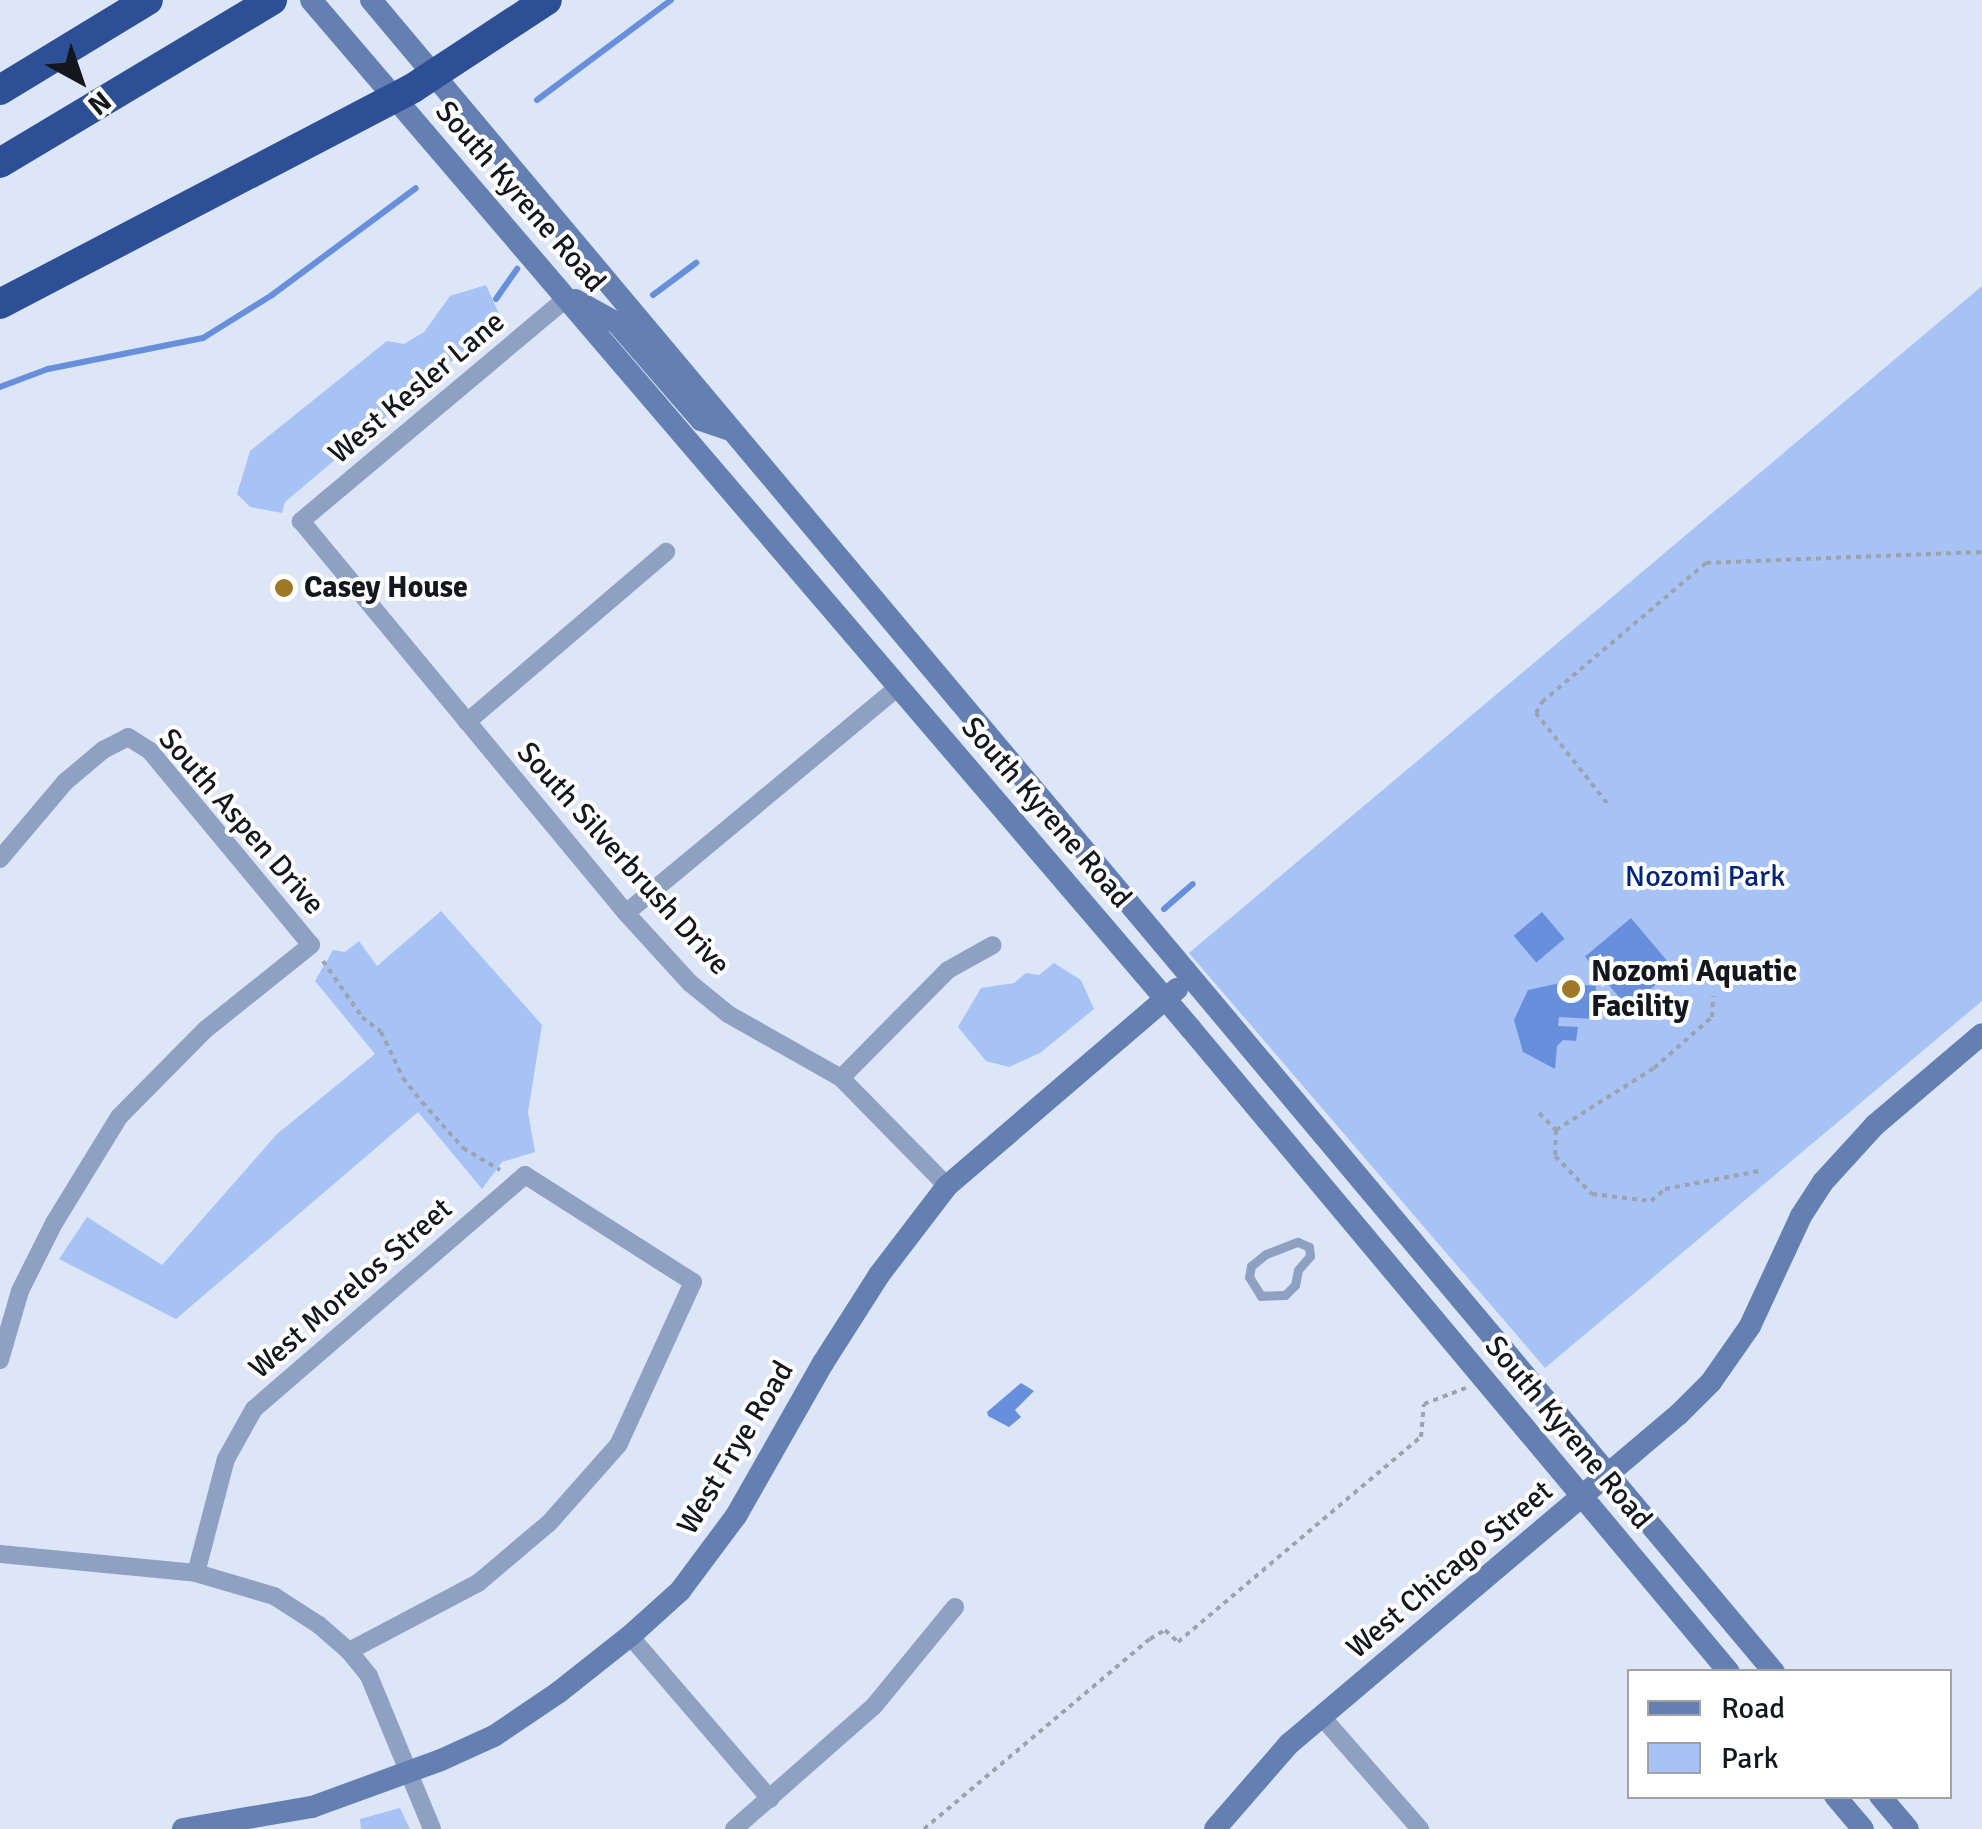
<!DOCTYPE html>
<html>
<head>
<meta charset="utf-8">
<style>
  body { margin:0 }
  #map { position:relative; width:1982px; height:1829px; overflow:hidden; background:#dde6f7; font-family:Signika,sans-serif }
  div>[style] { position:absolute }
  .green>* { inset:0; background:#a7c2f4 }
  .water>* { inset:0; background:#688fdb; transform-origin:0 0 }
  .stream>* { height:6px; margin:-3px; padding:0 3px; transform-origin:3px; border-radius:3px; background:#688fdb }
  .path>* { height:4px; margin-top:-2px; transform-origin:0; background:repeating-linear-gradient(90deg,#9ca3b0 0 5px,transparent 0 10px) }
  .lane>* { height:9px; margin:-4.5px; padding:0 4.5px; transform-origin:4.5px; border-radius:4.5px; background:#8ea1c3 }
  .street>* { height:18px; margin:-9px; padding:0 9px; transform-origin:9px; border-radius:9px; background:#8ea1c3 }
  .secondary>* { height:22px; margin:-11px; padding:0 11px; transform-origin:11px; border-radius:11px; background:#647fb1 }
  .highway>* { height:30px; margin:-15px; padding:0 15px; transform-origin:15px; border-radius:15px; background:#2d4f96 }
  .dots>* { width:28px; height:28px; translate:-50% -50%; box-sizing:border-box; border:5px solid #fff; border-radius:50% }
  span { translate:-50% -50%; white-space:nowrap; text-align:center; line-height:1.15; -webkit-text-stroke:8px #fff; paint-order:stroke }
  .street-label { font-size:30px; color:#14171d }
  .poi-label { font-size:30px; color:#14171d; font-weight:700 }
  .left { translate:0 -50%; text-align:left }
  .park-label { font-size:30px; color:#00247c }
  .legend { position:absolute; left:1627px; top:1669px; width:325px; height:130px; box-sizing:border-box; background:#fff; border:2px solid #a1a2a5; margin:0; padding:12px 18px; list-style:none; font-size:30px; color:#14171d }
  .legend li { display:flex; align-items:center; gap:20px; height:50px }
  .legend b { width:50px; border:2px solid #a1a2a5 }
  .north { position:absolute; left:30px; top:30px; width:100px; height:100px; -webkit-text-stroke:8px #fff; paint-order:stroke; rotate:140deg; font-size:28px; font-weight:700; line-height:40px; text-align:center; color:#14171d }
  .north::after { content:''; display:block; margin:auto; width:35px; height:45px; background:#14171d; clip-path:polygon(50% 0,100% 100%,50% 72%,0 100%) }
</style>
</head>
<body>
<div id="map">
  <div class="green">
    <div style="clip-path:polygon(486px 285px,504px 325px,485px 333px,285px 502px,282px 513px,250px 507px,237px 494px,250px 451px,387px 341px,404px 344px,424px 332px,450px 296px)"></div>
    <div style="clip-path:polygon(1982px 286px,1982px 1001px,1545px 1368px,1189px 953px)"></div>
    <div style="clip-path:polygon(441px 911px,542px 1025px,528px 1112px,535px 1152px,502px 1162px,482px 1189px,418px 1112px,176px 1319px,59px 1259px,87px 1217px,162px 1265px,277px 1134px,375px 1054px,315px 981px,333px 950px,345px 952px,359px 941px,377px 966px)"></div>
    <div style="clip-path:polygon(1054px 963px,1081px 980px,1094px 1009px,1040px 1053px,1009px 1067px,986px 1061px,958px 1027px,981px 988px,1014px 983px,1026px 973px,1039px 975px)"></div>
    <div style="clip-path:polygon(400px 1808px,410px 1829px,361px 1829px,360px 1819px)"></div>
  </div>
  <div class="water">
    <div style="left:1542px;top:912px;width:35px;height:37px;rotate:50deg"></div>
    <div style="left:1631px;top:918px;width:67px;height:60px;rotate:50deg"></div>
    <div style="clip-path:polygon(1560px 983px,1596px 986px,1594px 1019px,1559px 1017px,1558px 1026px,1578px 1027px,1576px 1041px,1563px 1040px,1557px 1046px,1555px 1069px,1523px 1052px,1514px 1020px,1528px 990px)"></div>
    <div style="clip-path:polygon(1021px 1383px,1034px 1391px,1015px 1410px,1021px 1417px,1009px 1427px,988px 1416px,987px 1412px)"></div>
  </div>
  <div class="stream">
    <div style="left:537px;top:100px;width:167px;rotate:-36.7deg"></div>
    <div style="left:653px;top:295px;width:54px;rotate:-36.7deg"></div>
    <div style="left:496px;top:299px;width:37px;rotate:-55deg"></div>
    <div style="left:0;top:387px;width:51px;rotate:-20.6deg"></div>
    <div style="left:48px;top:369px;width:158px;rotate:-11.3deg"></div>
    <div style="left:203px;top:338px;width:81px;rotate:-31.9deg"></div>
    <div style="left:272px;top:295px;width:179px;rotate:-36.6deg"></div>
    <div style="left:1164px;top:909px;width:38px;rotate:-41deg"></div>
  </div>
  <div class="path">
    <div style="left:1607px;top:803px;width:115px;rotate:-128.3deg"></div>
    <div style="left:1536px;top:713px;width:13px;rotate:-61deg"></div>
    <div style="left:1542px;top:702px;width:215px;rotate:-40.3deg"></div>
    <div style="left:1706px;top:563px;width:276px;rotate:-2.3deg"></div>
    <div style="left:323px;top:961px;width:68px;rotate:55.1deg"></div>
    <div style="left:362px;top:1017px;width:24px;rotate:38deg"></div>
    <div style="left:381px;top:1032px;width:51px;rotate:64.4deg"></div>
    <div style="left:403px;top:1078px;width:31px;rotate:52deg"></div>
    <div style="left:422px;top:1102px;width:62px;rotate:48.3deg"></div>
    <div style="left:463px;top:1148px;width:43px;rotate:30.7deg"></div>
    <div style="left:1539px;top:1113px;width:24px;rotate:45deg"></div>
    <div style="left:1556px;top:1130px;width:26px;rotate:92deg"></div>
    <div style="left:1555px;top:1156px;width:53px;rotate:45.8deg"></div>
    <div style="left:1592px;top:1194px;width:59px;rotate:6.8deg"></div>
    <div style="left:1651px;top:1201px;width:18px;rotate:-41deg"></div>
    <div style="left:1665px;top:1189px;width:96px;rotate:-10.8deg"></div>
    <div style="left:1556px;top:1130px;width:116px;rotate:-32.3deg"></div>
    <div style="left:1654px;top:1068px;width:77px;rotate:-41.3deg"></div>
    <div style="left:1712px;top:1017px;width:21px;rotate:-87deg"></div>
    <div style="left:924px;top:1829px;width:295px;rotate:-40.1deg"></div>
    <div style="left:1150px;top:1639px;width:17px;rotate:-31deg"></div>
    <div style="left:1165px;top:1630px;width:18px;rotate:43deg"></div>
    <div style="left:1178px;top:1642px;width:318px;rotate:-40.2deg"></div>
    <div style="left:1421px;top:1437px;width:33px;rotate:-85deg"></div>
    <div style="left:1424px;top:1404px;width:45px;rotate:-20.9deg"></div>
  </div>
  <div class="lane">
    <div style="left:1298px;top:1242px;width:12px;rotate:24deg"></div>
    <div style="left:1309px;top:1247px;width:9px;rotate:84deg"></div>
    <div style="left:1310px;top:1256px;width:18px;rotate:131deg"></div>
    <div style="left:1298px;top:1270px;width:15px;rotate:101deg"></div>
    <div style="left:1295px;top:1285px;width:14px;rotate:135deg"></div>
    <div style="left:1285px;top:1295px;width:24px;rotate:178deg"></div>
    <div style="left:1261px;top:1296px;width:22px;rotate:-122deg"></div>
    <div style="left:1249px;top:1277px;width:11px;rotate:-80deg"></div>
    <div style="left:1251px;top:1266px;width:19px;rotate:-39deg"></div>
    <div style="left:1266px;top:1254px;width:34px;rotate:-21deg"></div>
  </div>
  <div class="street">
    <div style="left:568px;top:297px;width:349px;rotate:140deg"></div>
    <div style="left:301px;top:521px;width:509px;rotate:50.34deg"></div>
    <div style="left:626px;top:913px;width:95px;rotate:47.6deg"></div>
    <div style="left:690px;top:983px;width:49px;rotate:39.2deg"></div>
    <div style="left:728px;top:1014px;width:130px;rotate:29.5deg"></div>
    <div style="left:841px;top:1078px;width:151px;rotate:45.5deg"></div>
    <div style="left:467px;top:722px;width:262px;rotate:-40.5deg"></div>
    <div style="left:0;top:859px;width:101px;rotate:-49.8deg"></div>
    <div style="left:65px;top:782px;width:50px;rotate:-40.1deg"></div>
    <div style="left:103px;top:750px;width:28px;rotate:-27deg"></div>
    <div style="left:128px;top:737px;width:26px;rotate:32deg"></div>
    <div style="left:150px;top:751px;width:252px;rotate:50.3deg"></div>
    <div style="left:311px;top:945px;width:136px;rotate:141.3deg"></div>
    <div style="left:205px;top:1030px;width:122px;rotate:134.7deg"></div>
    <div style="left:119px;top:1117px;width:124px;rotate:121.5deg"></div>
    <div style="left:54px;top:1223px;width:76px;rotate:116.6deg"></div>
    <div style="left:20px;top:1291px;width:72px;rotate:106.2deg"></div>
    <div style="left:626px;top:913px;width:354px;rotate:-39.7deg"></div>
    <div style="left:841px;top:1078px;width:152px;rotate:-45.3deg"></div>
    <div style="left:948px;top:970px;width:51px;rotate:-29.1deg"></div>
    <div style="left:0;top:1554px;width:197px;rotate:5.5deg"></div>
    <div style="left:196px;top:1573px;width:81px;rotate:16.4deg"></div>
    <div style="left:274px;top:1596px;width:54px;rotate:32.8deg"></div>
    <div style="left:319px;top:1625px;width:40px;rotate:41deg"></div>
    <div style="left:349px;top:1651px;width:32px;rotate:51deg"></div>
    <div style="left:369px;top:1676px;width:165px;rotate:67.6deg"></div>
    <div style="left:196px;top:1573px;width:118px;rotate:-75.3deg"></div>
    <div style="left:226px;top:1459px;width:57px;rotate:-60.8deg"></div>
    <div style="left:254px;top:1409px;width:358px;rotate:-40.8deg"></div>
    <div style="left:525px;top:1175px;width:199px;rotate:32.5deg"></div>
    <div style="left:693px;top:1282px;width:178px;rotate:114.6deg"></div>
    <div style="left:619px;top:1444px;width:106px;rotate:131.5deg"></div>
    <div style="left:549px;top:1523px;width:93px;rotate:139.8deg"></div>
    <div style="left:478px;top:1583px;width:146px;rotate:152.2deg"></div>
    <div style="left:630px;top:1636px;width:215px;rotate:49.3deg"></div>
    <div style="left:1322px;top:1717px;width:149px;rotate:48.8deg"></div>
    <div style="left:734px;top:1829px;width:186px;rotate:-41.3deg"></div>
    <div style="left:874px;top:1706px;width:128px;rotate:-50.7deg"></div>
  </div>
  <div class="secondary">
    <div style="left:311px;top:0;width:1354px;rotate:49.46deg"></div>
    <div style="left:1191px;top:1029px;width:838px;rotate:50.08deg"></div>
    <div style="left:371px;top:0;width:2183px;rotate:50deg"></div>
    <div style="left:575px;top:300px;width:48px;rotate:28.7deg"></div>
    <div style="left:617px;top:323px;width:128px;rotate:49.1deg"></div>
    <div style="left:701px;top:420px;width:28px;rotate:19deg"></div>
    <div style="left:1835px;top:1796px;width:43px;rotate:49.7deg"></div>
    <div style="left:1880px;top:1796px;width:43px;rotate:49.7deg"></div>
    <div style="left:183px;top:1829px;width:131px;rotate:-9.7deg"></div>
    <div style="left:312px;top:1807px;width:137px;rotate:-20deg"></div>
    <div style="left:441px;top:1760px;width:58px;rotate:-24.4deg"></div>
    <div style="left:494px;top:1736px;width:78px;rotate:-34.1deg"></div>
    <div style="left:559px;top:1692px;width:90px;rotate:-38.3deg"></div>
    <div style="left:630px;top:1636px;width:67px;rotate:-42deg"></div>
    <div style="left:680px;top:1591px;width:94px;rotate:-53.3deg"></div>
    <div style="left:736px;top:1516px;width:176px;rotate:-60.4deg"></div>
    <div style="left:823px;top:1363px;width:104px;rotate:-57.5deg"></div>
    <div style="left:879px;top:1275px;width:112px;rotate:-52.6deg"></div>
    <div style="left:947px;top:1186px;width:303px;rotate:-40.6deg"></div>
    <div style="left:1215px;top:1829px;width:113px;rotate:-49deg"></div>
    <div style="left:1289px;top:1744px;width:511px;rotate:-40.24deg"></div>
    <div style="left:1679px;top:1414px;width:45px;rotate:-45deg"></div>
    <div style="left:1711px;top:1382px;width:68px;rotate:-55.1deg"></div>
    <div style="left:1750px;top:1326px;width:121px;rotate:-65.1deg"></div>
    <div style="left:1801px;top:1216px;width:40px;rotate:-57.1deg"></div>
    <div style="left:1823px;top:1182px;width:77px;rotate:-47.6deg"></div>
    <div style="left:1875px;top:1125px;width:140px;rotate:-40.4deg"></div>
  </div>
  <div class="highway">
    <div style="left:0;top:90px;width:173px;rotate:-31.3deg"></div>
    <div style="left:0;top:163px;width:317px;rotate:-30.9deg"></div>
    <div style="left:0;top:304px;width:466px;rotate:-27.6deg"></div>
    <div style="left:413px;top:88px;width:160px;rotate:-33.3deg"></div>
  </div>
  <div class="dots">
    <div style="left:284px;top:588px;background:#9e7825"></div>
    <div style="left:1571px;top:989px;background:#9e7825"></div>
  </div>
  <div class="street-label">
    <span style="left:520px;top:197px;rotate:49deg">South Kyrene Road</span>
    <span style="left:417px;top:388px;rotate:-40deg">West Kesler Lane</span>
    <span style="left:1046px;top:813px;rotate:49deg">South Kyrene Road</span>
    <span style="left:241px;top:822px;rotate:49deg">South Aspen Drive</span>
    <span style="left:623px;top:859px;rotate:48deg">South Silverbrush Drive</span>
    <span style="left:351px;top:1289px;rotate:-41deg">West Morelos Street</span>
    <span style="left:1568px;top:1433px;rotate:50deg">South Kyrene Road</span>
    <span style="left:736px;top:1448px;rotate:-59deg">West Frye Road</span>
    <span style="left:1450px;top:1570px;rotate:-40deg">West Chicago Street</span>
  </div>
  <div class="poi-label">
    <span class="left" style="left:304px;top:588px">Casey House</span>
    <span class="left" style="left:1591px;top:989px">Nozomi Aquatic<br>Facility</span>
  </div>
  <div class="park-label">
    <span style="left:1705px;top:877px">Nozomi Park</span>
  </div>
  <ul class="legend">
  <li><b style="height:12px;background:#647fb1"></b>Road</li>
  <li><b style="height:28px;background:#a7c2f4"></b>Park</li>
  </ul>
  <div class="north">N</div>
</div>
</body>
</html>
